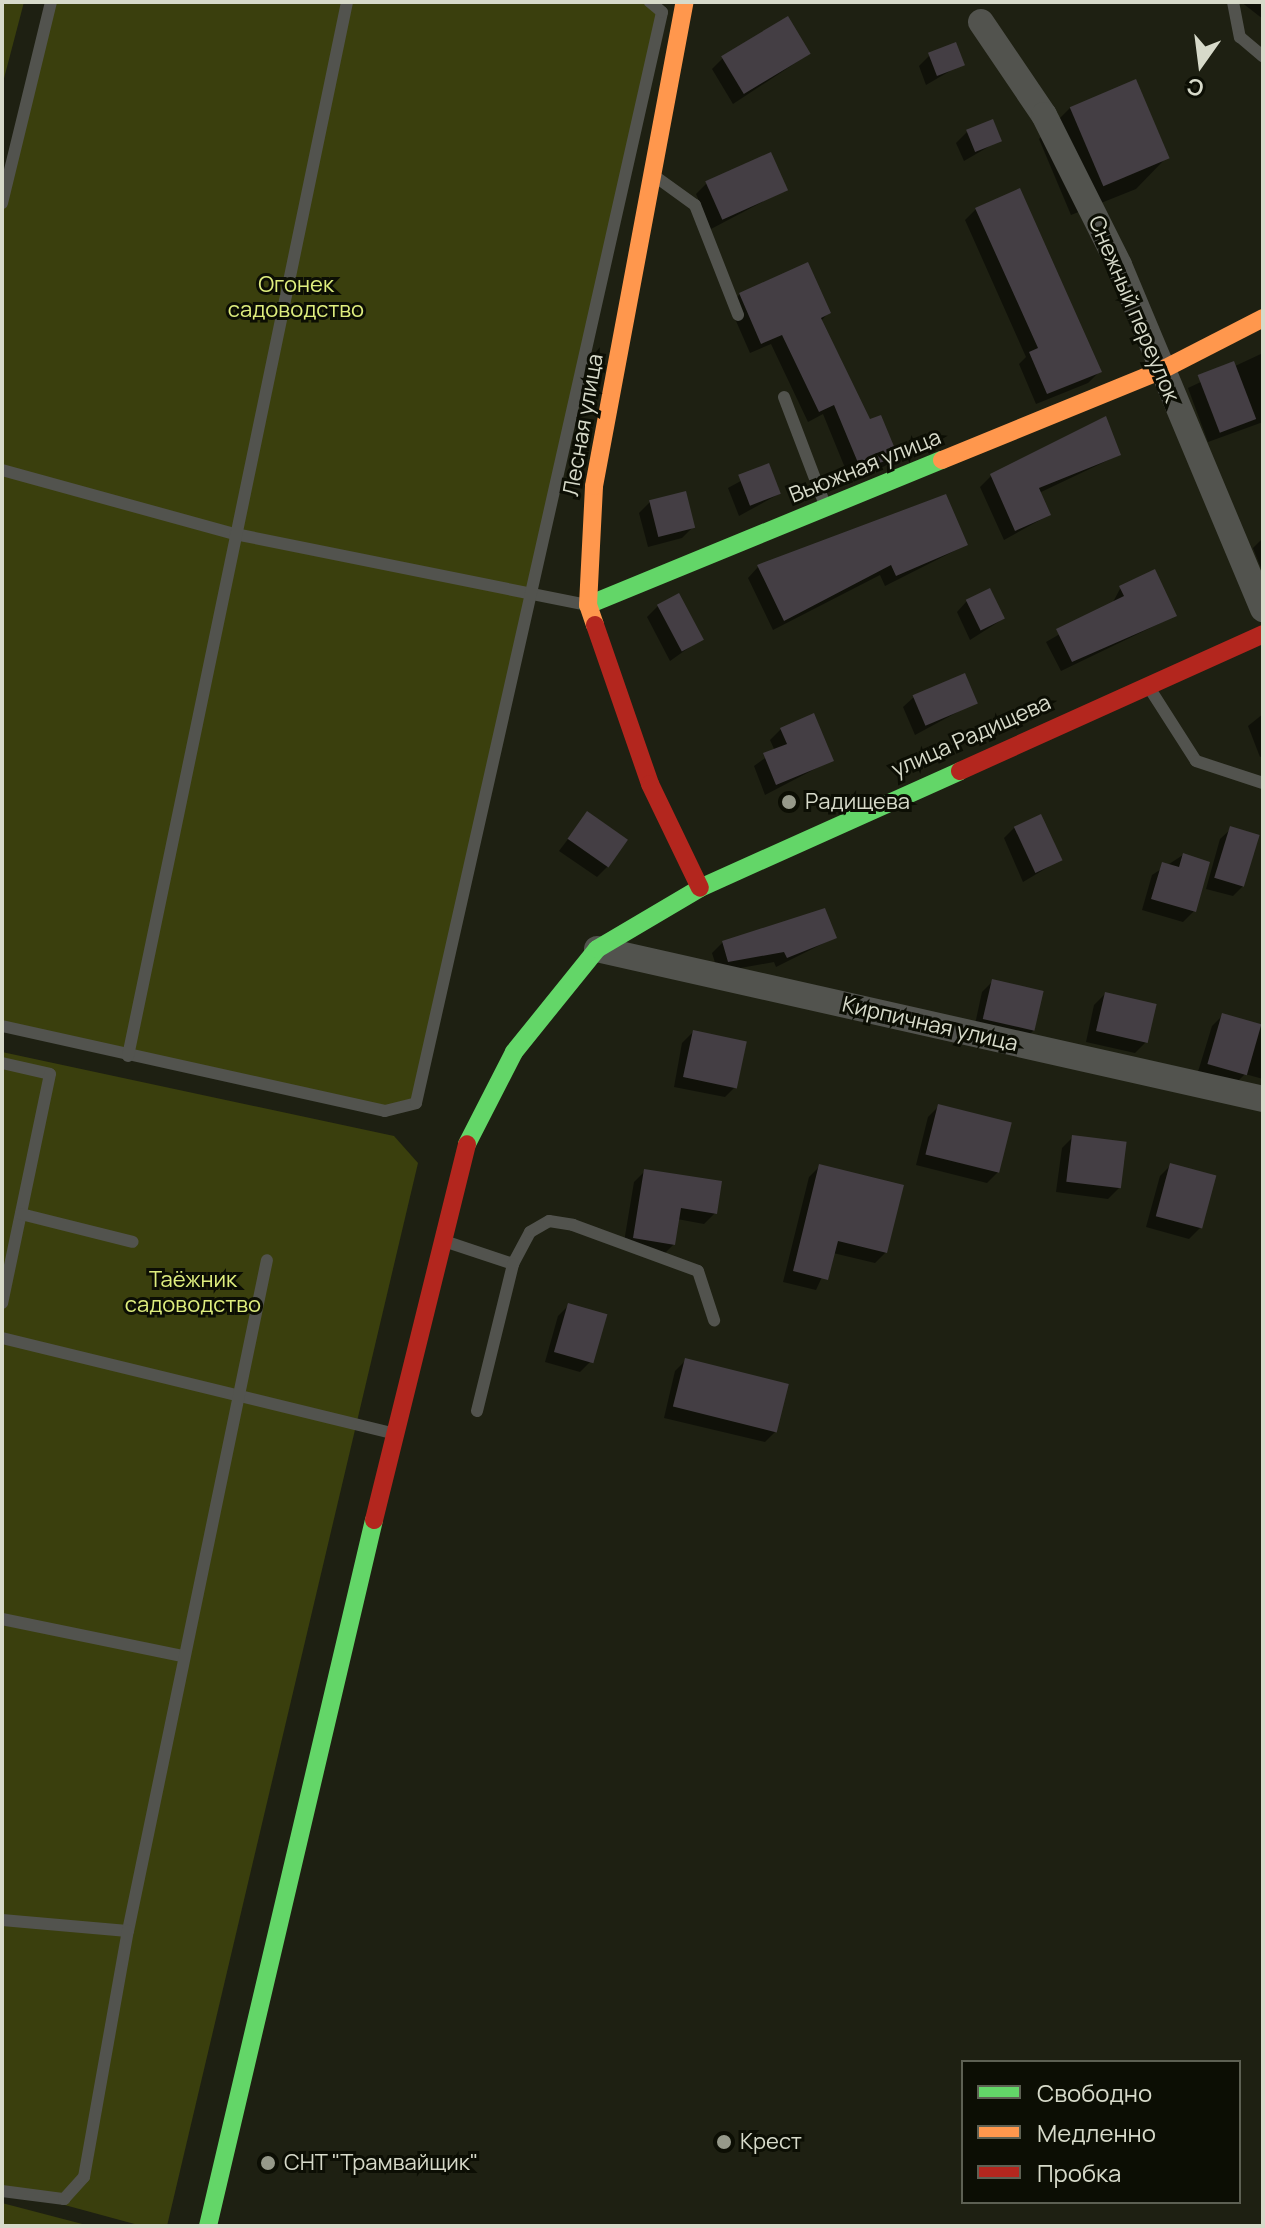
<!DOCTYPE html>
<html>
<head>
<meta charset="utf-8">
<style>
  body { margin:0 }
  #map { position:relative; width:1265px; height:2228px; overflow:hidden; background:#1e2012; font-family:Manrope,sans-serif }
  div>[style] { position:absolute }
  .green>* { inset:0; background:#3a3f0d }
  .shadow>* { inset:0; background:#0007 }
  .building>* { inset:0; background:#443e44; transform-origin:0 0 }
  .lane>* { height:12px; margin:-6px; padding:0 6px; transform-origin:6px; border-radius:6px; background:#52534e }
  .street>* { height:26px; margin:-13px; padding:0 13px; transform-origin:13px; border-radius:13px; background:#52534e }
  .fast>* { height:18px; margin:-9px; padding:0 9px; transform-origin:9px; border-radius:9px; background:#63d668 }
  .slow>* { height:18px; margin:-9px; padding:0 9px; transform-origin:9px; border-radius:9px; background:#ff974d }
  .jam>* { height:18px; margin:-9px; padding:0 9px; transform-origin:9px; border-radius:9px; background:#b3261e }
  .dots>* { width:22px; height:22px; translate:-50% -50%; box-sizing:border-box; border:4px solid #0c0e04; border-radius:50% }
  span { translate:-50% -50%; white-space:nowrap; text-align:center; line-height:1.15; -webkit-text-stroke:6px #0c0e04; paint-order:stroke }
  .park-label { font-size:22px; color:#dfee7e }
  .street-label { font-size:22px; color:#d7daca }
  .poi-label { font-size:22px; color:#d7daca }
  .left { translate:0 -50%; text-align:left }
  .frame { position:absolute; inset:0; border:4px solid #d7daca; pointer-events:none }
  .legend { position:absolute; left:961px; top:2060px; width:280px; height:144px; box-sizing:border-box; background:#0c0e04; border:2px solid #5d6053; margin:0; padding:10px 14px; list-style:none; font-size:24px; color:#d7daca }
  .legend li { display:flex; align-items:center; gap:16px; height:40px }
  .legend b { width:40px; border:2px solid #5d6053 }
  .north { position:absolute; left:1161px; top:24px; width:80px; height:80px; -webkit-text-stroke:6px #0c0e04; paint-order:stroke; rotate:194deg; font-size:22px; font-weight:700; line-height:32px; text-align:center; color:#d7daca }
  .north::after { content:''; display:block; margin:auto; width:28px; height:36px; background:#d7daca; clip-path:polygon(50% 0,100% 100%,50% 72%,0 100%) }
</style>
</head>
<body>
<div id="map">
  <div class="green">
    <div style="clip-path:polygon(2px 2px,24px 2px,2px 86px)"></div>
    <div style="clip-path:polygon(51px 2px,650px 2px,662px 12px,416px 1103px,368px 1107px,2px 1026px,2px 203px)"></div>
    <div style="clip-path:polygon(2px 1052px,394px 1136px,418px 1163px,167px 2226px,142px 2226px,2px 2188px)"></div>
    <div style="clip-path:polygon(2px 2203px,90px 2226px,2px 2226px)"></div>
  </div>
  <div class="shadow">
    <div style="clip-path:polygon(1241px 2px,1263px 2px,1263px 19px)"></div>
    <div style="clip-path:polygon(809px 54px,733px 104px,712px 69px,723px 58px)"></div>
    <div style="clip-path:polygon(930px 55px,962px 64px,926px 85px,919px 66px)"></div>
    <div style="clip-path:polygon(1070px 108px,1166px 158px,1136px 189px,1071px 215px,1039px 139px)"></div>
    <div style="clip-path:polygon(967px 132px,1000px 140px,964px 161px,956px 143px)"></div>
    <div style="clip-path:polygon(707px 183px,785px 190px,711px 229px,696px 194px)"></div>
    <div style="clip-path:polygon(976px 209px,1099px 372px,1088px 383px,1036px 404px,1019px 364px,1026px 357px,965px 220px)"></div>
    <div style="clip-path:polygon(740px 294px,828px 313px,821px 321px,869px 422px,896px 455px,885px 466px,850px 480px,823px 414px,808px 422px,771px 344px,750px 353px,729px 305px)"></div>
    <div style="clip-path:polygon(1263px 353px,1263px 422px,1208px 442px,1188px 388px)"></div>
    <div style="clip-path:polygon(1119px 455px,1039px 493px,1049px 515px,1004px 540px,980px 487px,991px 476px)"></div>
    <div style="clip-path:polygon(768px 466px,779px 494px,739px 516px,728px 488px)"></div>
    <div style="clip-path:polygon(650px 502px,693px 527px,682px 538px,648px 547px,639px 513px)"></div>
    <div style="clip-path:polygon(1263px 538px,1263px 573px,1253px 548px)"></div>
    <div style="clip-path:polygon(966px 545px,885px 586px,880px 575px,773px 630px,748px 578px,758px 567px)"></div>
    <div style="clip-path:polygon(1121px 587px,1175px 616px,1061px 671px,1046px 642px,1112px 604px)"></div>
    <div style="clip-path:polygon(967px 601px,1003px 619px,970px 640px,957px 612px)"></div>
    <div style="clip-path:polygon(658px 606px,701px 639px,670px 661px,647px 617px)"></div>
    <div style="clip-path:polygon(914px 697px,976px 702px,915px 735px,903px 707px)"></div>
    <div style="clip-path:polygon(1263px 714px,1263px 756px,1260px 757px,1248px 726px)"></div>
    <div style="clip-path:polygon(781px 729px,832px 760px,765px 795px,754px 766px,775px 751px,770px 740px)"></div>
    <div style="clip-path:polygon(587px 814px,608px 866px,597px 877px,559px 851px)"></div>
    <div style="clip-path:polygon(1015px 827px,1060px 860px,1023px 882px,1004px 838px)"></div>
    <div style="clip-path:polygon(1231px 829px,1244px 885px,1233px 896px,1206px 889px,1220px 839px)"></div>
    <div style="clip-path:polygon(1183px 855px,1194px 911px,1183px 922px,1142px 910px,1152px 875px)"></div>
    <div style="clip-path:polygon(834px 938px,776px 967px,774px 962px,718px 972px,712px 953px,723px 942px)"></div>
    <div style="clip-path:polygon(993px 981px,1034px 1030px,1023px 1041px,974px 1029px,982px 992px)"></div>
    <div style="clip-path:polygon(1105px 994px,1146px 1042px,1135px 1053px,1086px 1042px,1094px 1005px)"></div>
    <div style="clip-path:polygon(1223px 1015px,1263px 1025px,1263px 1079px,1245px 1074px,1233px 1086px,1197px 1075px,1212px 1026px)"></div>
    <div style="clip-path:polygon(693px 1032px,736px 1086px,725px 1097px,674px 1087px,682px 1043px)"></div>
    <div style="clip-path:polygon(939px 1106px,998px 1172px,987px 1183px,916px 1165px,928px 1117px)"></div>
    <div style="clip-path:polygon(1073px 1137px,1119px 1188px,1108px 1199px,1056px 1192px,1062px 1148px)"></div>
    <div style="clip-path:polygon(1171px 1165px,1200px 1228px,1189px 1239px,1146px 1227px,1160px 1176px)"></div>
    <div style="clip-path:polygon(820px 1166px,886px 1252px,875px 1263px,833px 1253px,816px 1290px,783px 1282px,809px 1177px)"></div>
    <div style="clip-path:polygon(645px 1171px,715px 1213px,704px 1224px,677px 1219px,674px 1244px,663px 1255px,623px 1248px,634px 1182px)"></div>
    <div style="clip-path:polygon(569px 1305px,591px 1361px,580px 1372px,545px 1362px,558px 1316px)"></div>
    <div style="clip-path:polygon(686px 1360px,776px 1431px,765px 1442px,664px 1418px,675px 1371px)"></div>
  </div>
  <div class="building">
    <div style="left:788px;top:16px;width:44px;height:78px;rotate:59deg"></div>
    <div style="left:956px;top:42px;width:25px;height:30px;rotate:69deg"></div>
    <div style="left:1136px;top:79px;width:86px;height:72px;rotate:67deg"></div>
    <div style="left:993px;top:119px;width:24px;height:29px;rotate:68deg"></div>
    <div style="left:771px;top:152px;width:42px;height:72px;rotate:66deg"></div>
    <div style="clip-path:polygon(1020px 188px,1102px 372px,1047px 394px,1029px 352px,1038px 348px,975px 208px)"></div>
    <div style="clip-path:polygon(808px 262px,831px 313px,821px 318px,870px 419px,881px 415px,898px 456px,861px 470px,834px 405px,819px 412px,782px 335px,761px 344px,739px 293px)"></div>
    <div style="left:1234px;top:361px;width:62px;height:39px;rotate:69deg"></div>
    <div style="clip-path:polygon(1106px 416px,1121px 455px,1039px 488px,1051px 515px,1015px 531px,990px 474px)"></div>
    <div style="left:769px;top:463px;width:33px;height:33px;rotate:69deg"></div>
    <div style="left:686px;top:491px;width:38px;height:38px;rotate:76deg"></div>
    <div style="clip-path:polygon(946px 494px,968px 545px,896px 576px,891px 565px,784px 621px,757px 565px)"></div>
    <div style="clip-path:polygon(1155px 569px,1177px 616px,1072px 662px,1056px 629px,1124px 596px,1119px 586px)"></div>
    <div style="left:990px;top:588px;width:34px;height:27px;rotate:64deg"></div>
    <div style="left:679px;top:593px;width:53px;height:25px;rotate:62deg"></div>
    <div style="left:965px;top:673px;width:33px;height:57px;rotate:67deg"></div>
    <div style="clip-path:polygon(814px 713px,834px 761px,776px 785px,763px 753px,787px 744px,780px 728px)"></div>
    <div style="left:587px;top:811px;width:50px;height:34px;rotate:35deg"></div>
    <div style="left:1041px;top:814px;width:51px;height:30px;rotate:65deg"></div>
    <div style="left:1230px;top:826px;width:31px;height:54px;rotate:17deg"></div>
    <div style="clip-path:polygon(1183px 853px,1210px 862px,1196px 912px,1151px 899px,1162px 862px,1179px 867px)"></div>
    <div style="clip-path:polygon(825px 908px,837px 938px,787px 958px,784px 952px,728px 962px,722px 941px)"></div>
    <div style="left:992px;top:979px;width:53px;height:41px;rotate:13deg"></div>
    <div style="left:1105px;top:992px;width:53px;height:40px;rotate:13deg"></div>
    <div style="left:1222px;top:1013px;width:41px;height:53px;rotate:16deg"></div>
    <div style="left:693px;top:1030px;width:55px;height:48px;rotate:12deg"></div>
    <div style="left:938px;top:1104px;width:76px;height:52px;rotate:14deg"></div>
    <div style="left:1072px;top:1135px;width:55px;height:47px;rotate:7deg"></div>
    <div style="left:1170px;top:1163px;width:48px;height:55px;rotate:15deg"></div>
    <div style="clip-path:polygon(819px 1164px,904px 1185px,887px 1253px,838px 1241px,828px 1280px,793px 1271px)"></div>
    <div style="clip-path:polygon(644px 1169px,722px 1181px,717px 1214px,681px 1208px,675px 1245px,633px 1238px)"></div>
    <div style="left:568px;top:1303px;width:41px;height:51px;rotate:16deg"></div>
    <div style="left:685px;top:1358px;width:107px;height:50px;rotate:14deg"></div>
  </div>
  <div class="lane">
    <div style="left:1233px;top:2px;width:36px;rotate:79deg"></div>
    <div style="left:1240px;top:37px;width:30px;rotate:40deg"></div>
    <div style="left:656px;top:177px;width:48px;rotate:35.7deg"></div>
    <div style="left:695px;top:205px;width:118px;rotate:68.6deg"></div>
    <div style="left:2px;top:203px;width:207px;rotate:-76.3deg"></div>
    <div style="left:784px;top:397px;width:116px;rotate:69.2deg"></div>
    <div style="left:2px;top:470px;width:242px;rotate:15.4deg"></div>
    <div style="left:235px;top:534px;width:355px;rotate:11.4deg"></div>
    <div style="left:1150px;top:689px;width:85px;rotate:57.4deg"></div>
    <div style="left:1196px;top:761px;width:71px;rotate:18.2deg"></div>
    <div style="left:2px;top:1026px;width:392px;rotate:12.5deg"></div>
    <div style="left:385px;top:1111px;width:32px;rotate:-14deg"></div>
    <div style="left:416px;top:1103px;width:1118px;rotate:-77.29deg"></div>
    <div style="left:662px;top:12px;width:16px;rotate:-140deg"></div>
    <div style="left:128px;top:1056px;width:1077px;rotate:-78.26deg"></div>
    <div style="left:2px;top:1063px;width:49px;rotate:12.9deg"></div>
    <div style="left:50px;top:1074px;width:234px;rotate:101.8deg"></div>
    <div style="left:21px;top:1214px;width:115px;rotate:14deg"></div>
    <div style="left:444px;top:1241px;width:73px;rotate:18.4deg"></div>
    <div style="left:513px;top:1264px;width:36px;rotate:-62deg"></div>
    <div style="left:530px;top:1232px;width:22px;rotate:-30deg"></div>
    <div style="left:549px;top:1221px;width:24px;rotate:9deg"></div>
    <div style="left:573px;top:1225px;width:133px;rotate:20.2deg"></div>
    <div style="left:698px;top:1271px;width:52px;rotate:71.9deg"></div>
    <div style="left:2px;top:1338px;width:401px;rotate:13.7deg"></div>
    <div style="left:477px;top:1411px;width:151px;rotate:-76.2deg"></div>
    <div style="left:2px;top:1619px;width:184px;rotate:11.6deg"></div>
    <div style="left:2px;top:1920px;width:126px;rotate:5deg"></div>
    <div style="left:128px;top:1931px;width:685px;rotate:-78.3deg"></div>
    <div style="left:2px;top:2191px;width:63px;rotate:7.4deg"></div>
    <div style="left:64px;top:2199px;width:30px;rotate:-48deg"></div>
    <div style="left:84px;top:2177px;width:250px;rotate:-79.9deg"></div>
  </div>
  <div class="street">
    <div style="left:981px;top:22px;width:112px;rotate:55.9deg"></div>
    <div style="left:1044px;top:115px;width:168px;rotate:63.4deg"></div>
    <div style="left:1119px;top:265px;width:373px;rotate:67.3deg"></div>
    <div style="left:597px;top:949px;width:683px;rotate:12.69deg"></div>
  </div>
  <div class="fast">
    <div style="left:588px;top:605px;width:383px;rotate:-22.3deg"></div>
    <div style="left:467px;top:1144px;width:103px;rotate:-62.9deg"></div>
    <div style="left:514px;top:1052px;width:132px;rotate:-51.1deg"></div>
    <div style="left:597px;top:949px;width:120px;rotate:-30.6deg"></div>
    <div style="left:700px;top:888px;width:285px;rotate:-24.2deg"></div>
    <div style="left:208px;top:2226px;width:725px;rotate:-76.77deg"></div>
  </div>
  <div class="slow">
    <div style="left:942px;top:460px;width:235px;rotate:-22.2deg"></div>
    <div style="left:1160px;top:371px;width:116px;rotate:-27.2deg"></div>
    <div style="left:595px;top:625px;width:21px;rotate:-109deg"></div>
    <div style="left:588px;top:605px;width:119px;rotate:-87.1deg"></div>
    <div style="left:594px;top:486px;width:492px;rotate:-79.4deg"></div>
  </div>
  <div class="jam">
    <div style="left:595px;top:625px;width:168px;rotate:70.9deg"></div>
    <div style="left:650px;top:784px;width:115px;rotate:64.3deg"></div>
    <div style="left:960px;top:771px;width:333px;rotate:-24.3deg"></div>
    <div style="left:374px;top:1520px;width:387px;rotate:-76.1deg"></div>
  </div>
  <div class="dots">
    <div style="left:789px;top:802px;background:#96998a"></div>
    <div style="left:724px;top:2142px;background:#96998a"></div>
    <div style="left:268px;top:2163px;background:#96998a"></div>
  </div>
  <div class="park-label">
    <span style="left:296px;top:297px">Огонек<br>садоводство</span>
    <span style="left:193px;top:1292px">Таёжник<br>садоводство</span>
  </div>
  <div class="street-label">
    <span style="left:1134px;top:309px;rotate:67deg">Снежный переулок</span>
    <span style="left:583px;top:425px;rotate:-80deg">Лесная улица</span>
    <span style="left:865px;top:466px;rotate:-22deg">Вьюжная улица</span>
    <span style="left:971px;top:736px;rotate:-24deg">улица Радищева</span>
    <span style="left:930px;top:1024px;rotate:13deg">Кирпичная улица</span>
  </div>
  <div class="poi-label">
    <span class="left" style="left:805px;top:802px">Радищева</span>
    <span class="left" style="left:740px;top:2142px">Крест</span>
    <span class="left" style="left:284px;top:2163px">СНТ "Трамвайщик"</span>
  </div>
  <div class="frame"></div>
  <ul class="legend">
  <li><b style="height:10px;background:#63d668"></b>Свободно</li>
  <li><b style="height:10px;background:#ff974d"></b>Медленно</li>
  <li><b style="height:10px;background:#b3261e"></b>Пробка</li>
  </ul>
  <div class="north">С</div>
</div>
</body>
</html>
